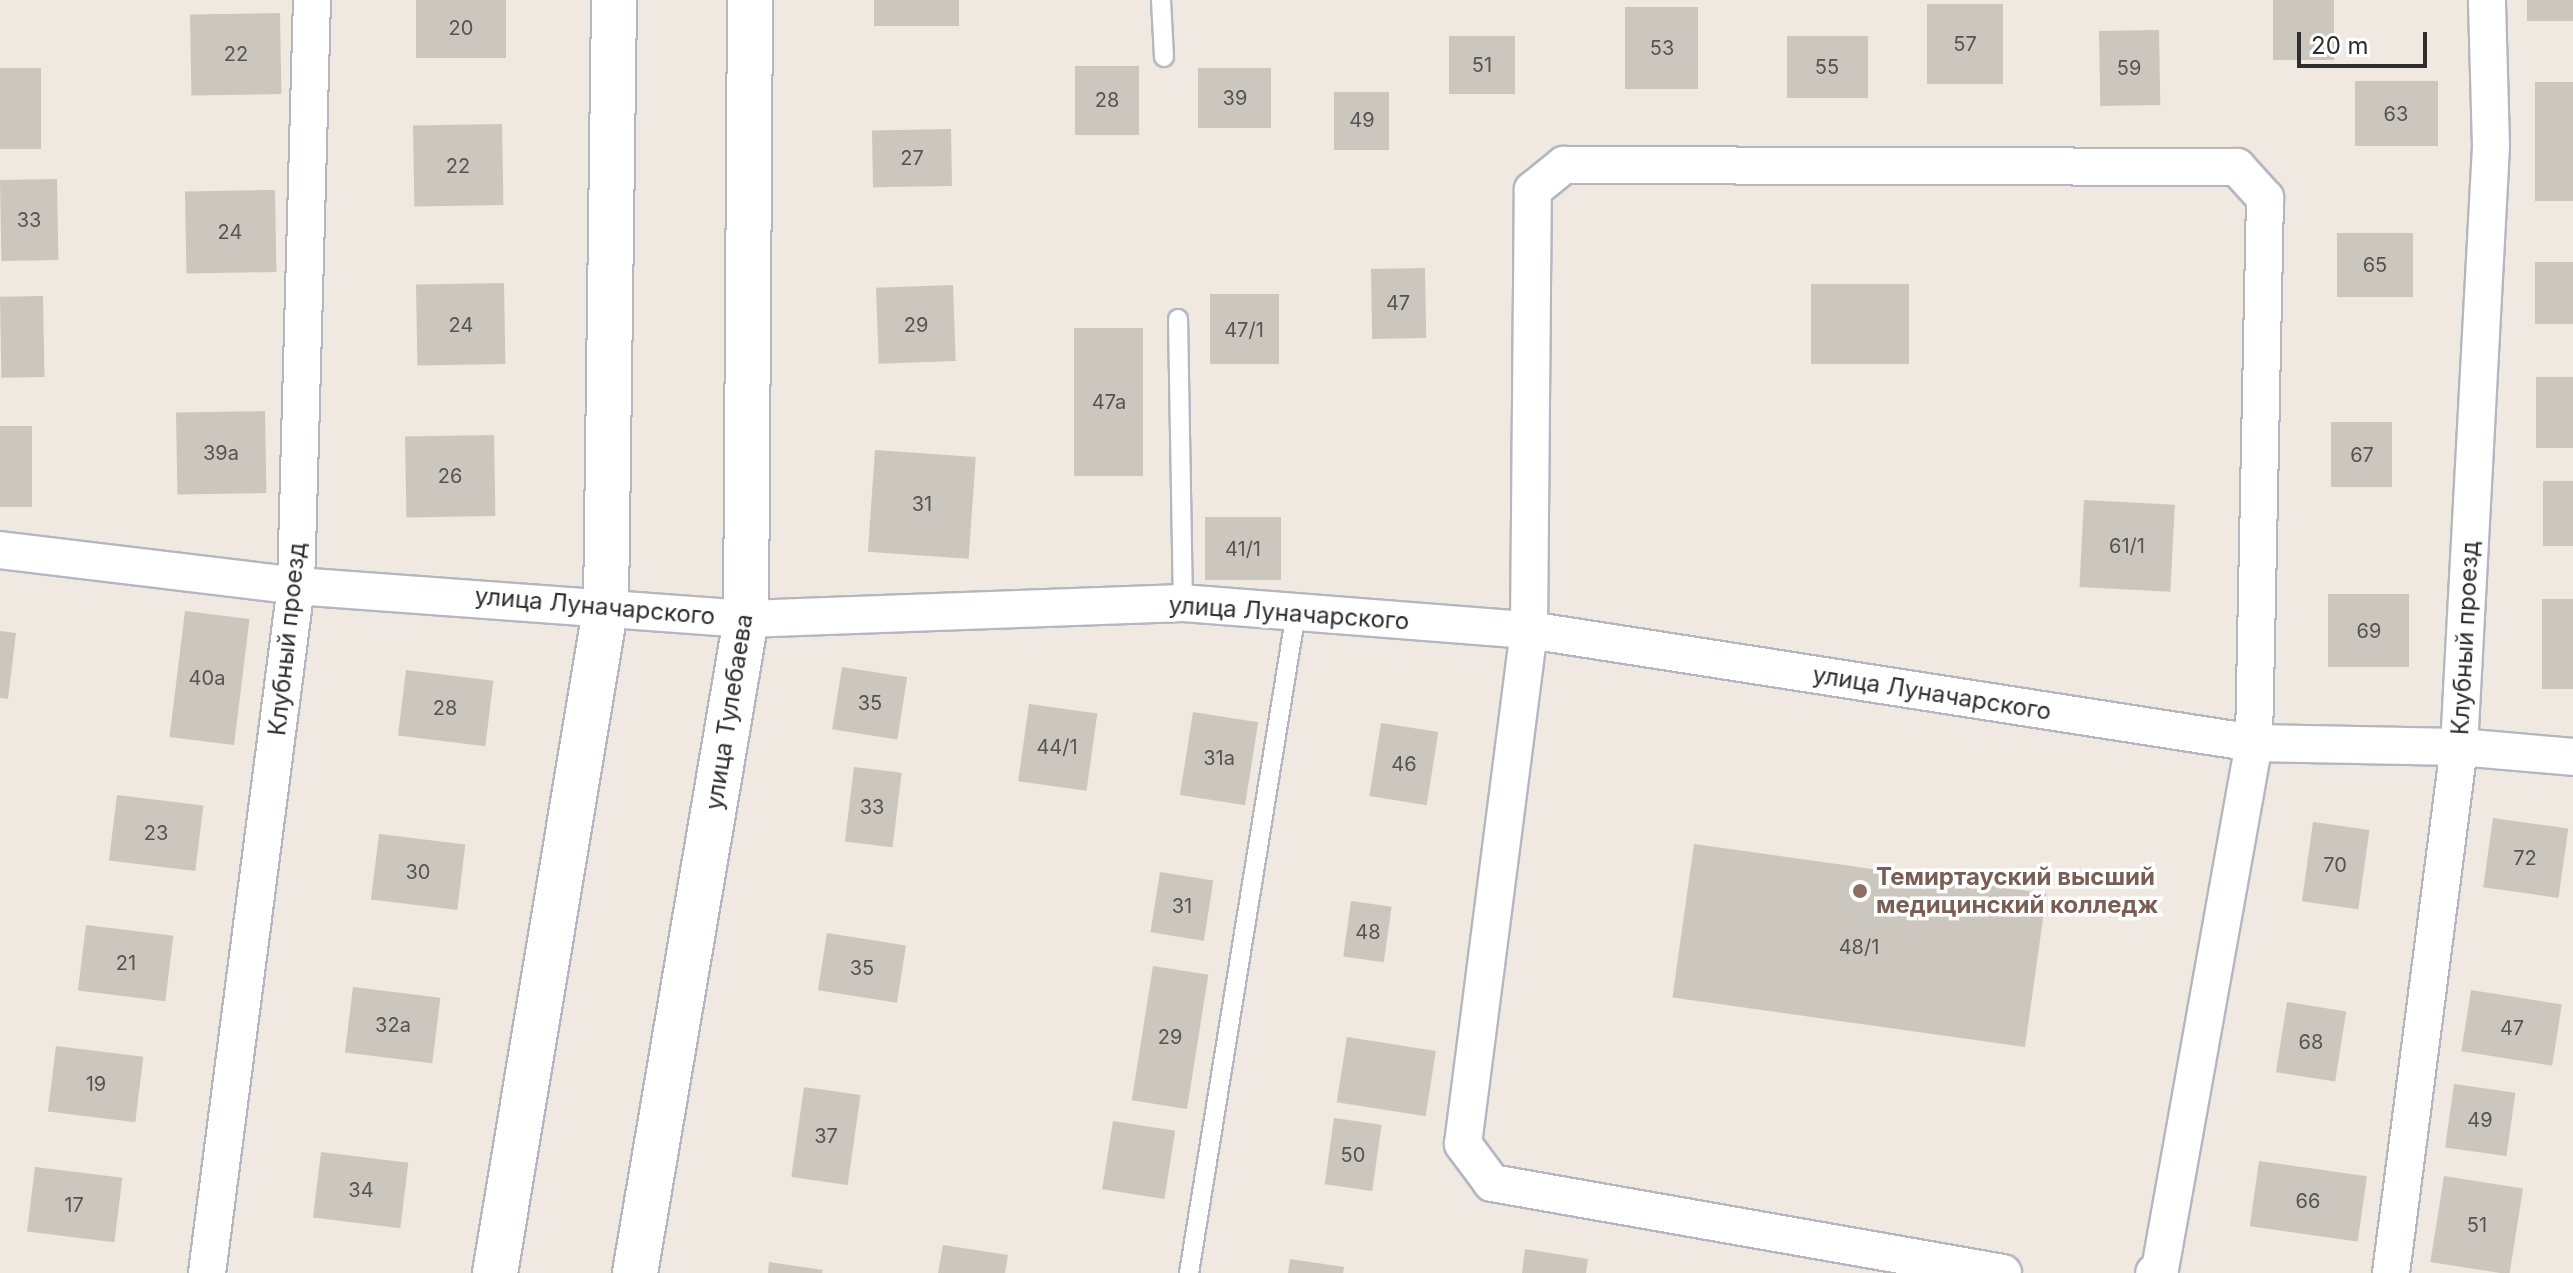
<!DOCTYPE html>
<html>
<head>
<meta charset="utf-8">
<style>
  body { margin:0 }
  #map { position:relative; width:2573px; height:1273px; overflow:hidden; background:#efe9e1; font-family:Inter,sans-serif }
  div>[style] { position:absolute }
  .building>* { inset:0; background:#cbc7bf; transform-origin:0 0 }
  .roads { filter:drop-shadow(2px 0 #b4b7c1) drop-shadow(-2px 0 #b4b7c1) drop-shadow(0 2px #b4b7c1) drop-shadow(0 -2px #b4b7c1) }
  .service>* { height:18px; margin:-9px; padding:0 9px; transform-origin:9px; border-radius:9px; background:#fff }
  .minor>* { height:36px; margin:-18px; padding:0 18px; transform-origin:18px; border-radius:18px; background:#fff }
  .tertiary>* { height:44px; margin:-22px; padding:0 22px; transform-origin:22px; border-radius:22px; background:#fff }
  .dots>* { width:22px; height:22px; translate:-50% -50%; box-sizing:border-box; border:4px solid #fff; border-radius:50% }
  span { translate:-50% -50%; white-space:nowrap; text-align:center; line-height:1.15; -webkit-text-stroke:7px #fff; paint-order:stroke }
  .number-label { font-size:20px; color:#555452 }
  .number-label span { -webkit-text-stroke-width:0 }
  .street-label { font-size:24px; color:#2e2e2e }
  .education-label { font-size:24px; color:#785e54; font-weight:700 }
  .left { translate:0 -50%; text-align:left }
  .scale { position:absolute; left:2297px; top:32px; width:130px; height:36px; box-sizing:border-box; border:4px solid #2e2e2e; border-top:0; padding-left:10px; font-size:24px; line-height:28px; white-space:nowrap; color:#2e2e2e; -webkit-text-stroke:6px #fff; paint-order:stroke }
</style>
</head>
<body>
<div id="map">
  <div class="building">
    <div style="left:416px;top:0;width:90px;height:58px"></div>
    <div style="left:874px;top:0;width:85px;height:26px"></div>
    <div style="left:2273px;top:0;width:61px;height:60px"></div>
    <div style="left:2527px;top:0;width:46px;height:21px"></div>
    <div style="left:1927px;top:4px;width:76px;height:80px"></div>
    <div style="left:1625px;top:7px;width:73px;height:82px"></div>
    <div style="left:280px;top:13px;width:81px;height:90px;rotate:89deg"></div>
    <div style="left:2159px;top:30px;width:75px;height:60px;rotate:89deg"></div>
    <div style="left:1515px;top:36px;width:58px;height:66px;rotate:90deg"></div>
    <div style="left:1787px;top:36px;width:81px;height:62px"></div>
    <div style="left:1075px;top:66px;width:64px;height:69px"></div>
    <div style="left:0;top:68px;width:41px;height:81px"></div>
    <div style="left:1271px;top:68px;width:60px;height:73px;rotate:90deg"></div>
    <div style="left:2355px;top:81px;width:83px;height:65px"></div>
    <div style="left:2535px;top:82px;width:38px;height:119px"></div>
    <div style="left:1334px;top:92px;width:55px;height:58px"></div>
    <div style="left:502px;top:124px;width:81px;height:89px;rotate:89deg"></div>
    <div style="left:951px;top:129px;width:57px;height:79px;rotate:89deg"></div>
    <div style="left:57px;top:179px;width:81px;height:57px;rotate:89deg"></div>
    <div style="left:275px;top:190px;width:82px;height:90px;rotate:89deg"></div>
    <div style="left:2337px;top:233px;width:76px;height:64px"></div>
    <div style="left:2535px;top:262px;width:38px;height:62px"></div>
    <div style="left:1425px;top:268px;width:70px;height:54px;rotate:89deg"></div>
    <div style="left:504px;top:283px;width:81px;height:88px;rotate:89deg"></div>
    <div style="left:1909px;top:284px;width:80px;height:98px;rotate:90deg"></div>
    <div style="left:953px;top:285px;width:76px;height:77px;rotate:88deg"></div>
    <div style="left:1279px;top:294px;width:70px;height:69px;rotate:90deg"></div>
    <div style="left:43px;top:296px;width:81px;height:43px;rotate:89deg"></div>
    <div style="left:1074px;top:328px;width:69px;height:148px"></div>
    <div style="left:2536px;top:377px;width:37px;height:71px"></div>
    <div style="left:265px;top:411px;width:82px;height:89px;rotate:89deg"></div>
    <div style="left:2331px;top:422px;width:61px;height:65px"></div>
    <div style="left:32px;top:426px;width:81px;height:32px;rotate:90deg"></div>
    <div style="left:494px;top:435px;width:81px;height:89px;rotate:89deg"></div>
    <div style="left:875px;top:450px;width:101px;height:102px;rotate:4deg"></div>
    <div style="left:2543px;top:481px;width:30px;height:65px"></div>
    <div style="left:2084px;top:500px;width:91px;height:87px;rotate:3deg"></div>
    <div style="left:1281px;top:517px;width:63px;height:76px;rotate:90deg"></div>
    <div style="left:2409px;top:594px;width:73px;height:81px;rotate:90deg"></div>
    <div style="left:2573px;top:599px;width:90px;height:31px;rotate:90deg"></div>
    <div style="left:185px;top:611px;width:65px;height:127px;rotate:7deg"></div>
    <div style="clip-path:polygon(0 631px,16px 633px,8px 699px,0 698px)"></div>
    <div style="left:842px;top:667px;width:66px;height:63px;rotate:9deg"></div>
    <div style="left:406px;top:670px;width:88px;height:66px;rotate:7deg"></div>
    <div style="left:1029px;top:704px;width:69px;height:78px;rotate:8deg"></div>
    <div style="left:1193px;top:712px;width:66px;height:84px;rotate:9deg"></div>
    <div style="left:1381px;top:723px;width:58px;height:74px;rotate:9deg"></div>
    <div style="left:854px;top:767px;width:48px;height:75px;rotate:7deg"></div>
    <div style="left:117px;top:795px;width:87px;height:66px;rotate:7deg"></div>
    <div style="left:2493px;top:818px;width:76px;height:70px;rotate:8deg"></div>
    <div style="left:2313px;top:822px;width:57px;height:80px;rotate:8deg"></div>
    <div style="left:379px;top:834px;width:87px;height:66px;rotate:7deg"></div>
    <div style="left:1694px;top:844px;width:356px;height:155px;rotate:8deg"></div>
    <div style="left:1160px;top:872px;width:54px;height:61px;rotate:9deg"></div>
    <div style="left:1351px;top:901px;width:41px;height:56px;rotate:8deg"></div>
    <div style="left:86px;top:925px;width:88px;height:66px;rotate:7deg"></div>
    <div style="left:827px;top:933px;width:80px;height:58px;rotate:9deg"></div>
    <div style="left:1153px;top:966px;width:56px;height:136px;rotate:9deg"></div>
    <div style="left:353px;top:987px;width:88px;height:66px;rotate:7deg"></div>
    <div style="left:2471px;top:990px;width:92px;height:62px;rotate:9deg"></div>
    <div style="left:2287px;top:1002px;width:60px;height:71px;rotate:9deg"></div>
    <div style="left:1347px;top:1037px;width:90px;height:66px;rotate:9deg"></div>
    <div style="left:56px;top:1046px;width:88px;height:66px;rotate:7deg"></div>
    <div style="left:2454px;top:1084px;width:62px;height:64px;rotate:8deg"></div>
    <div style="left:804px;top:1087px;width:57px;height:91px;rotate:8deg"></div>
    <div style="left:1334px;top:1118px;width:48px;height:67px;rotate:8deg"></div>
    <div style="left:1113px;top:1121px;width:63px;height:69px;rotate:9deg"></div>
    <div style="left:321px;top:1152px;width:88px;height:66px;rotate:7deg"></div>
    <div style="left:2259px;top:1161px;width:109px;height:66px;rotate:8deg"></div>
    <div style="left:35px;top:1167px;width:88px;height:65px;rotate:7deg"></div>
    <div style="left:2444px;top:1176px;width:80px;height:87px;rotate:9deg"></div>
    <div style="clip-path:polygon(943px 1245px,1008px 1255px,1005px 1273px,938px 1273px)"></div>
    <div style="clip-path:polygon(1525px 1249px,1588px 1259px,1586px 1273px,1522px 1273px)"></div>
    <div style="clip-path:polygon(1290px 1259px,1344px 1267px,1343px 1273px,1288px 1273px)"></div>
    <div style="clip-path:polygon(769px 1262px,823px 1270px,822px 1273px,768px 1273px)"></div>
  </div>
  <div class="roads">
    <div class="service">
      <div style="left:1161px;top:0;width:57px;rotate:87deg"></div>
      <div style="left:1178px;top:319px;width:284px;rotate:89deg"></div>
      <div style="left:1189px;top:1273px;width:670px;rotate:-80.8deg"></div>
    </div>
    <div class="minor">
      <div style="left:0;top:550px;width:298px;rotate:6.9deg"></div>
      <div style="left:296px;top:586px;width:451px;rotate:4.2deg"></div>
      <div style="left:746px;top:619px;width:437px;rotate:-2.1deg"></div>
      <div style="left:1183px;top:603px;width:347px;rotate:4.5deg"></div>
      <div style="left:1529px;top:630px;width:734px;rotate:8.86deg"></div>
      <div style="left:2254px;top:743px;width:205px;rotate:1.1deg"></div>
      <div style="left:2459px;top:747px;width:114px;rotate:5deg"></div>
      <div style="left:207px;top:1273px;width:693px;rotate:-82.62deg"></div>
      <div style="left:296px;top:586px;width:586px;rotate:-88.44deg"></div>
      <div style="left:2003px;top:1273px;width:519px;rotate:-170.01deg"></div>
      <div style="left:1492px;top:1183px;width:49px;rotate:-126.6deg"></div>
      <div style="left:1463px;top:1144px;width:518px;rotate:-82.68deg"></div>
      <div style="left:1529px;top:630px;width:440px;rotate:-89.5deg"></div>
      <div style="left:1533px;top:190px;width:40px;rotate:-39deg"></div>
      <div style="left:1564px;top:165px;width:673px;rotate:0.17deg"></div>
      <div style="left:2237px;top:167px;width:42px;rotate:47.9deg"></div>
      <div style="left:2265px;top:198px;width:545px;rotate:91.16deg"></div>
      <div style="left:2254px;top:743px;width:534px;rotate:100.13deg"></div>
      <div style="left:2160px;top:1269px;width:7px;rotate:146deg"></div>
      <div style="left:2391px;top:1273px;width:530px;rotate:-82.63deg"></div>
      <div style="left:2459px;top:747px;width:602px;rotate:-86.95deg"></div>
      <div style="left:2491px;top:146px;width:146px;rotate:-91.6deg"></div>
    </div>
    <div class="tertiary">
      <div style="left:495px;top:1273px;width:677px;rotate:-80.57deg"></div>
      <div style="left:606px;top:605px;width:605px;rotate:-89.24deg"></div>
      <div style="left:635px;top:1273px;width:663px;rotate:-80.37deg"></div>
      <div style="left:746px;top:619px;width:619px;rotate:-89.63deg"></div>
    </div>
  </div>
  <div class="dots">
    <div style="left:1860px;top:891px;background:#8d6e63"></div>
  </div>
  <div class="number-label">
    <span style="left:461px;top:28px">20</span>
    <span style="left:1965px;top:44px">57</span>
    <span style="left:1662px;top:48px">53</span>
    <span style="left:236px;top:54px">22</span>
    <span style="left:1482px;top:65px">51</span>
    <span style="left:1827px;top:67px">55</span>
    <span style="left:2129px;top:68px">59</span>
    <span style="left:1235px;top:98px">39</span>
    <span style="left:1107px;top:100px">28</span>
    <span style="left:2396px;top:114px">63</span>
    <span style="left:1362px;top:120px">49</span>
    <span style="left:912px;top:158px">27</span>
    <span style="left:458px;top:166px">22</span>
    <span style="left:29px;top:220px">33</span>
    <span style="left:230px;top:232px">24</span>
    <span style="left:2375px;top:265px">65</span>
    <span style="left:1398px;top:303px">47</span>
    <span style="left:461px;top:325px">24</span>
    <span style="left:916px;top:325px">29</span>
    <span style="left:1244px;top:330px">47/1</span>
    <span style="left:1109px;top:402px">47а</span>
    <span style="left:221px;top:453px">39а</span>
    <span style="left:2362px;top:455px">67</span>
    <span style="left:450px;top:476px">26</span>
    <span style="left:922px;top:504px">31</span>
    <span style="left:2127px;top:546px">61/1</span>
    <span style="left:1243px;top:549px">41/1</span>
    <span style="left:2369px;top:631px">69</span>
    <span style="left:207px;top:678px">40а</span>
    <span style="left:870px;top:703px">35</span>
    <span style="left:445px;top:708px">28</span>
    <span style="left:1057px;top:747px">44/1</span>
    <span style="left:1219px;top:758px">31а</span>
    <span style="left:1404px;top:764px">46</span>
    <span style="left:872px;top:807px">33</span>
    <span style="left:156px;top:833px">23</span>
    <span style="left:2525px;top:858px">72</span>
    <span style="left:2335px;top:865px">70</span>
    <span style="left:418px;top:872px">30</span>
    <span style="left:1182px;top:906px">31</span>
    <span style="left:1368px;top:932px">48</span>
    <span style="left:1859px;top:947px">48/1</span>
    <span style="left:126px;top:963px">21</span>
    <span style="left:862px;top:968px">35</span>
    <span style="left:393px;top:1025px">32а</span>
    <span style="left:2512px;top:1028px">47</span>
    <span style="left:1170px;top:1037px">29</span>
    <span style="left:2311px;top:1042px">68</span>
    <span style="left:96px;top:1084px">19</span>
    <span style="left:2480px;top:1120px">49</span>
    <span style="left:826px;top:1136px">37</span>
    <span style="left:1353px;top:1155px">50</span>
    <span style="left:361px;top:1190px">34</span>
    <span style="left:2308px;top:1201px">66</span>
    <span style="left:74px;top:1205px">17</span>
    <span style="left:2477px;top:1225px">51</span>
  </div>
  <div class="street-label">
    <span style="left:595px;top:606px;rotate:5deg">улица Луначарского</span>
    <span style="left:1289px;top:613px;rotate:4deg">улица Луначарского</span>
    <span style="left:2465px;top:638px;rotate:-87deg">Клубный проезд</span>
    <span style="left:287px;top:639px;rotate:-84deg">Клубный проезд</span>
    <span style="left:1932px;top:693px;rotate:9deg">улица Луначарского</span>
    <span style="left:729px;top:712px;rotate:-81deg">улица Тулебаева</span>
  </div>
  <div class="education-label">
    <span class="left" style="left:1876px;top:891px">Темиртауский высший<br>медицинский колледж</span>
  </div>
  <div class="scale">20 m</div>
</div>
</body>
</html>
